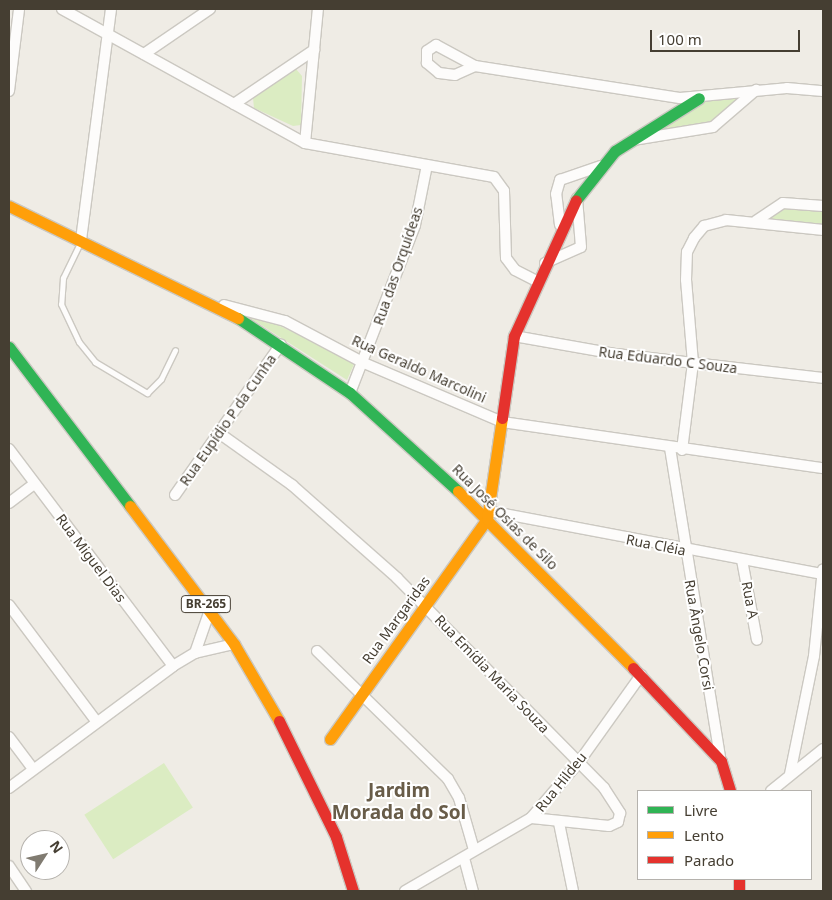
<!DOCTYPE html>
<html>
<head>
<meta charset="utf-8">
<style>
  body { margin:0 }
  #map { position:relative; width:832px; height:900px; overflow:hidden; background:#efece5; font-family:"Noto Sans",sans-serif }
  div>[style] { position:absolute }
  .green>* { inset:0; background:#dbecc2; transform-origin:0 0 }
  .roads { filter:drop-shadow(1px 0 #cbc8c1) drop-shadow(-1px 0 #cbc8c1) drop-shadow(0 1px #cbc8c1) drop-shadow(0 -1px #cbc8c1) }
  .lane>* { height:5px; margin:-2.5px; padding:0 2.5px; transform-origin:2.5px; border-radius:2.5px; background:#fdfcfb }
  .street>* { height:10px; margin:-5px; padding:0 5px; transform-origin:5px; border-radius:5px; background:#fdfcfb }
  .fast>* { height:11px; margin:-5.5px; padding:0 5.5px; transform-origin:5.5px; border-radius:5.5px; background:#30b455 }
  .slow>* { height:11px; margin:-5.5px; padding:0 5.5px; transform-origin:5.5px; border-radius:5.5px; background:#ff9f0a }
  .jam>* { height:11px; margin:-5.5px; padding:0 5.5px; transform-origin:5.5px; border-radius:5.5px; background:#e5322d }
  span { translate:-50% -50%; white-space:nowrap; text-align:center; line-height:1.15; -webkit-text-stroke:4px #fff; paint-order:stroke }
  .shield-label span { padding:1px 4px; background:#fff; border:1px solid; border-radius:4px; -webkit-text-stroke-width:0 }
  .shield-label { font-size:12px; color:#453e32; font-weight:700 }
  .street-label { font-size:14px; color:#453e32 }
  .district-label { font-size:19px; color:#685c48; font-weight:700 }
  .frame { position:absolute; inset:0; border:10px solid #453e32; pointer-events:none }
  .legend { position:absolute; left:637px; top:790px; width:175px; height:90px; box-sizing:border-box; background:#fff; border:1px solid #b5b2ad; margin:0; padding:6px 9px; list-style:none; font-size:15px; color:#453e32 }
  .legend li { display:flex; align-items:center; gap:10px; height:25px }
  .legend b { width:25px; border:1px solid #b5b2ad }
  .north { position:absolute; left:20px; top:830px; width:50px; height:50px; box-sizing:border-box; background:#fff; border:1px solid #b5b2ad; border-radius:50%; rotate:55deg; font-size:14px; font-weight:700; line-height:20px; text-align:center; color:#453e32 }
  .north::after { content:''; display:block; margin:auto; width:18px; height:22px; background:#807b71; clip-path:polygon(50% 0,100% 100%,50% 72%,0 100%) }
  .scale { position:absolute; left:650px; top:30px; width:150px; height:22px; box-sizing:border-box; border:2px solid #453e32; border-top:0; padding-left:6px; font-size:15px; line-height:18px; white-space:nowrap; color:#453e32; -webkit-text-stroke:4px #fff; paint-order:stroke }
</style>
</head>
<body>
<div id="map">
  <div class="green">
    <div style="clip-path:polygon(296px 69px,302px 76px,301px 125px,293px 126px,254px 108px,253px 98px)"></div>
    <div style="clip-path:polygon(738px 98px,707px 125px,644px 135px,704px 100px)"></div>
    <div style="clip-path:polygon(786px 206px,823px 209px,823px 225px,765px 220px)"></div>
    <div style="clip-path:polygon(253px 313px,355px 362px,347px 380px,250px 318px)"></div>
    <div style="left:164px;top:763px;width:53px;height:95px;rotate:57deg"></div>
  </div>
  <div class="roads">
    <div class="lane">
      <div style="left:80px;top:243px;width:39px;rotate:116deg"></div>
      <div style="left:63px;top:278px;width:26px;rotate:94deg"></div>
      <div style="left:61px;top:304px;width:42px;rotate:64.7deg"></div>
      <div style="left:79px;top:342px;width:26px;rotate:51deg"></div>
      <div style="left:95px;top:362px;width:61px;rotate:30.8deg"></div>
      <div style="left:147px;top:393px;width:20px;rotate:-45deg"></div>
      <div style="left:161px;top:379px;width:32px;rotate:-64deg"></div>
    </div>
    <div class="street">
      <div style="left:62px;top:9px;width:277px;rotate:28.9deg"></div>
      <div style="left:305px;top:143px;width:192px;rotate:10.2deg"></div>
      <div style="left:494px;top:177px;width:17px;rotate:54deg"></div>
      <div style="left:504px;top:191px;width:67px;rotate:88.3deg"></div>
      <div style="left:506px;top:258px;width:15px;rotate:53deg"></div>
      <div style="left:515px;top:270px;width:22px;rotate:27deg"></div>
      <div style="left:144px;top:54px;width:80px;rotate:-34.3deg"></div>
      <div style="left:475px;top:66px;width:22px;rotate:156deg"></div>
      <div style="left:455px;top:75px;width:16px;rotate:-173deg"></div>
      <div style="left:439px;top:73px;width:16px;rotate:-140deg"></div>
      <div style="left:427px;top:63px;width:12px;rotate:-90deg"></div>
      <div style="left:427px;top:51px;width:11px;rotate:-34deg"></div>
      <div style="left:436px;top:45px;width:44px;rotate:28.3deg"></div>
      <div style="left:475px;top:66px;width:207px;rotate:8.9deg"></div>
      <div style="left:680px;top:98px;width:107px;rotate:-5.3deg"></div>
      <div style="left:787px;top:88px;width:36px;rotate:5deg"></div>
      <div style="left:9px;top:91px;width:83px;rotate:-83deg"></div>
      <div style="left:234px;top:104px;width:97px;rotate:-34deg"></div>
      <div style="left:633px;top:140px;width:81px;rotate:-9.2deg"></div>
      <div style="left:713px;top:127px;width:57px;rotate:-40.7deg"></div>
      <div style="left:305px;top:143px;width:135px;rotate:-84.5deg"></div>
      <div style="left:756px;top:221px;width:32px;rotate:-34deg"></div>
      <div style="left:783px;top:203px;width:40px;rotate:4.3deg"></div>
      <div style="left:560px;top:225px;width:31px;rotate:-97deg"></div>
      <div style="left:556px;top:194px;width:15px;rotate:-74deg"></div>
      <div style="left:560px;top:180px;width:43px;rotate:-18.9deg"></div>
      <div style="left:81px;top:240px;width:233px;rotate:-82.6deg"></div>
      <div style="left:545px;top:263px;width:39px;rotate:-24deg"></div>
      <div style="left:581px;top:247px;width:49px;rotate:-94.7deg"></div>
      <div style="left:224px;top:305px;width:63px;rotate:14.7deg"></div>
      <div style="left:285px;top:321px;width:89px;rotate:28deg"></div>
      <div style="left:364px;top:363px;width:150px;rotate:23.1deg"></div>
      <div style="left:502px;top:422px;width:324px;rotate:8.2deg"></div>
      <div style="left:514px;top:336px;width:104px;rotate:10deg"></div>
      <div style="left:616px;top:354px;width:208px;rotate:6.6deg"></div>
      <div style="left:350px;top:393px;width:180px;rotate:-68.8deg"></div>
      <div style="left:415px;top:225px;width:61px;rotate:-78.7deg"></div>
      <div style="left:219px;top:433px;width:90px;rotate:35.5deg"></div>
      <div style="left:292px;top:485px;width:140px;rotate:41.5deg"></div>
      <div style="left:397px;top:578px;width:295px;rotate:45.4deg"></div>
      <div style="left:604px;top:788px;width:30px;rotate:57deg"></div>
      <div style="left:620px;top:813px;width:9px;rotate:103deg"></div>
      <div style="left:618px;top:822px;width:10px;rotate:156deg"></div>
      <div style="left:609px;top:826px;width:78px;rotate:-174.1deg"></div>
      <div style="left:670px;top:448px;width:314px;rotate:80.8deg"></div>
      <div style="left:9px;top:449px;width:272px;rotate:52.9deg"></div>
      <div style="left:682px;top:450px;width:88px;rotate:-82.8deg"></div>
      <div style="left:693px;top:363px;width:83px;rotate:-94.8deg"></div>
      <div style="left:686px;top:280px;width:28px;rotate:-88deg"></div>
      <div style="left:687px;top:252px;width:16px;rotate:-63deg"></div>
      <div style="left:694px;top:238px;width:16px;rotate:-50deg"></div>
      <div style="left:704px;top:226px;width:23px;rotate:-15deg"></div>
      <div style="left:726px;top:220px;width:98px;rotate:5.9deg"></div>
      <div style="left:175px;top:495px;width:184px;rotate:-54.9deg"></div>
      <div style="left:9px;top:503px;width:31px;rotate:-37deg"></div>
      <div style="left:489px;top:511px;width:340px;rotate:10.7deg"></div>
      <div style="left:742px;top:560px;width:81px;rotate:79.4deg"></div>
      <div style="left:9px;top:605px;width:146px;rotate:53.1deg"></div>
      <div style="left:317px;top:651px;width:183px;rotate:44.3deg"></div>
      <div style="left:448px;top:779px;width:22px;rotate:60deg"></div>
      <div style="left:459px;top:798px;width:54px;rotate:73.9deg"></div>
      <div style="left:195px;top:653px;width:46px;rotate:-70.8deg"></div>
      <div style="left:9px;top:737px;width:40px;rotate:53deg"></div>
      <div style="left:790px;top:774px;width:120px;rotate:-78.5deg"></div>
      <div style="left:814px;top:656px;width:87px;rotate:-84.1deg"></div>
      <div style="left:9px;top:788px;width:204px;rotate:-36.6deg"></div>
      <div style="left:173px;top:666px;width:26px;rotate:-31deg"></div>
      <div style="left:195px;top:653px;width:40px;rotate:-13deg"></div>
      <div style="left:771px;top:791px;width:67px;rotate:-38.9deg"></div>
      <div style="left:559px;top:823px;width:69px;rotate:78.4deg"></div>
      <div style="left:464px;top:858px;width:34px;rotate:75deg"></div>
      <div style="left:9px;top:866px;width:30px;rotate:56deg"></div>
      <div style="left:405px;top:891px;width:146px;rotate:-30.1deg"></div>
      <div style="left:531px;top:818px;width:74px;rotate:-49.4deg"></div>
      <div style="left:579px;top:762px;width:107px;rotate:-54.5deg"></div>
    </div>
    <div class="fast">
      <div style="left:576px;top:200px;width:63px;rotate:-51.5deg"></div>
      <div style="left:615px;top:151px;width:99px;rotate:-32.2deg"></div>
      <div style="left:238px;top:318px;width:135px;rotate:33.8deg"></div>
      <div style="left:350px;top:393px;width:146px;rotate:42.2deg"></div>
      <div style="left:9px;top:347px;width:200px;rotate:52.7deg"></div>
    </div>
    <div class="slow">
      <div style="left:9px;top:206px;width:255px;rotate:26.1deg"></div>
      <div style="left:458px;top:491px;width:249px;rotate:45.3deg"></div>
      <div style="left:130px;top:506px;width:173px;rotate:53deg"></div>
      <div style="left:234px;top:644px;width:89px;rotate:59.7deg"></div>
      <div style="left:330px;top:739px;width:270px;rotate:-54.5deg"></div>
      <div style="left:487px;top:519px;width:102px;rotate:-81.6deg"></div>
    </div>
    <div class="jam">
      <div style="left:502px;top:418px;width:83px;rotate:-81.7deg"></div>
      <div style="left:514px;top:336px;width:149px;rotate:-65.5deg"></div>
      <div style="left:633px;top:668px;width:128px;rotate:46.6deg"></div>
      <div style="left:721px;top:761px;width:31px;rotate:73deg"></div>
      <div style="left:279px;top:721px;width:129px;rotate:63.8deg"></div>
      <div style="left:336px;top:837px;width:57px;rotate:72.5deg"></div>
      <div style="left:739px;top:879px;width:12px;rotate:90deg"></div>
    </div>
  </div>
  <div class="shield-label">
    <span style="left:206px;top:604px">BR-265</span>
  </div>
  <div class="street-label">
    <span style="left:398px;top:266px;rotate:-71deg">Rua das Orquídeas</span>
    <span style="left:668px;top:360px;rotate:7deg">Rua Eduardo C Souza</span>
    <span style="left:419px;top:369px;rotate:24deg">Rua Geraldo Marcolini</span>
    <span style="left:228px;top:420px;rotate:-55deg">Rua Eupídio P da Cunha</span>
    <span style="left:505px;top:517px;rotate:45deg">Rua José Osias de Silo</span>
    <span style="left:656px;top:545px;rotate:11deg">Rua Cléia</span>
    <span style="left:91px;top:558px;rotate:53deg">Rua Miguel Dias</span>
    <span style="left:750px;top:600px;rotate:79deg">Rua A</span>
    <span style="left:396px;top:620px;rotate:-54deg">Rua Margaridas</span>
    <span style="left:699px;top:635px;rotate:80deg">Rua Ângelo Corsi</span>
    <span style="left:492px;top:674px;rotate:46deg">Rua Emídia Maria Souza</span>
    <span style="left:561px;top:782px;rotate:-51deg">Rua Hildeu</span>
  </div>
  <div class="district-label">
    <span style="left:399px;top:802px">Jardim<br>Morada do Sol</span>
  </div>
  <div class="frame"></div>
  <ul class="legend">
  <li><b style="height:6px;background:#30b455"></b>Livre</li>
  <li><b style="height:6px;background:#ff9f0a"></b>Lento</li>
  <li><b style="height:6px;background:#e5322d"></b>Parado</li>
  </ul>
  <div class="north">N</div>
  <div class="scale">100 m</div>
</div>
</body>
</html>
